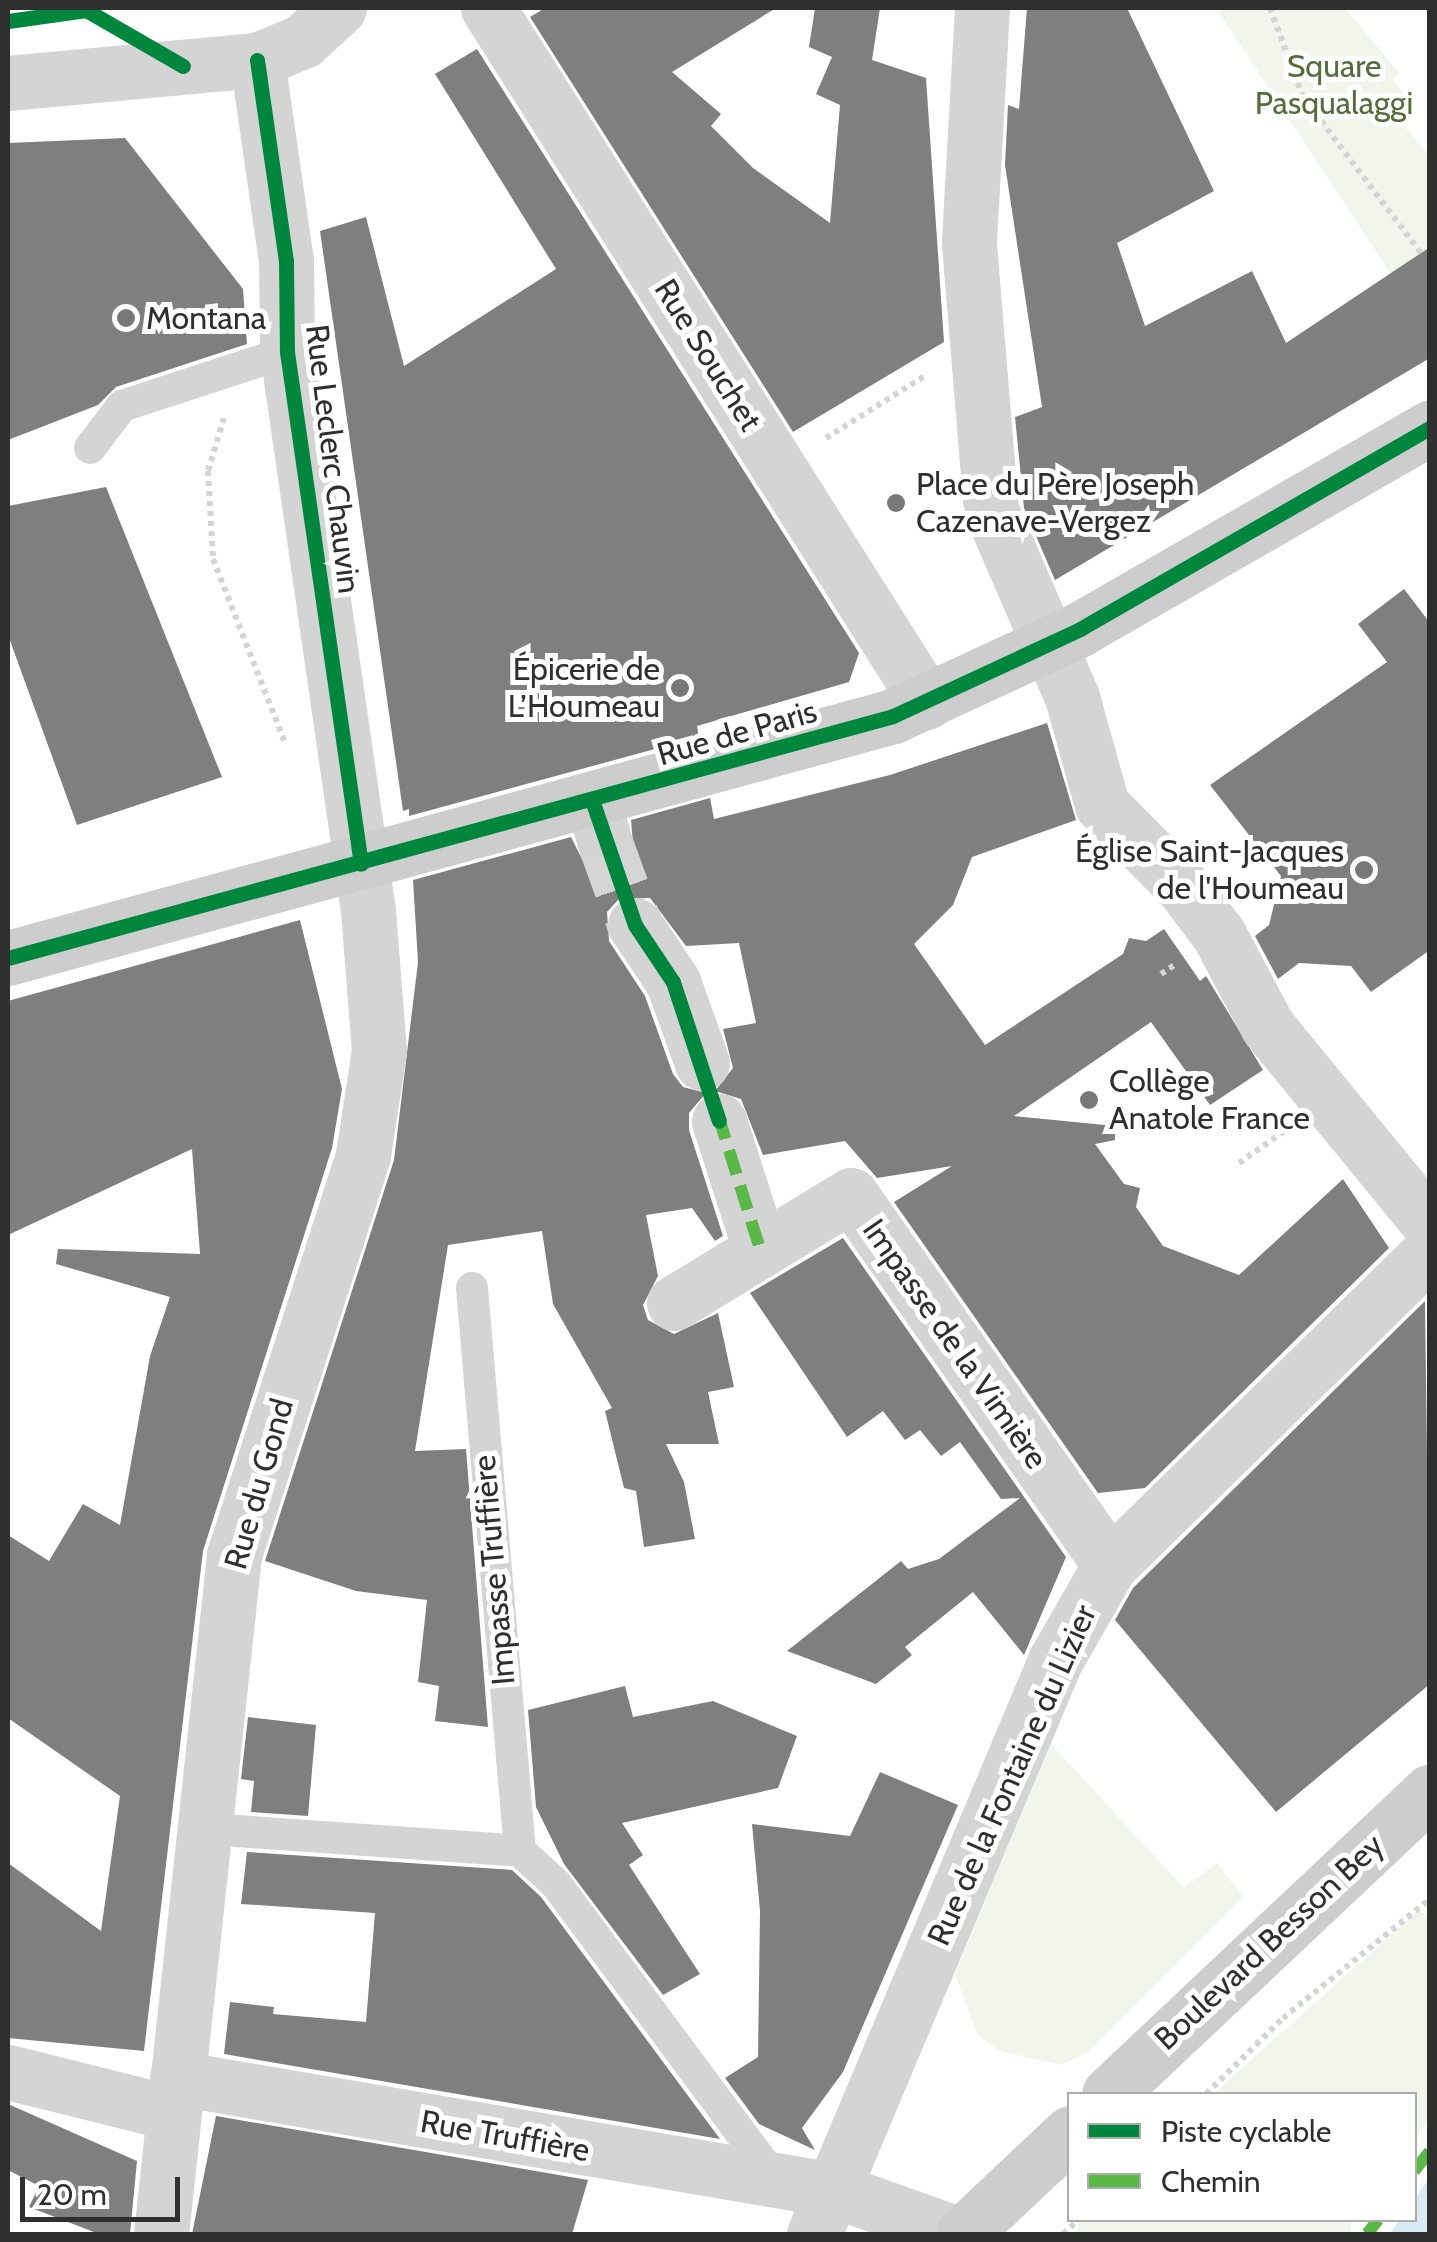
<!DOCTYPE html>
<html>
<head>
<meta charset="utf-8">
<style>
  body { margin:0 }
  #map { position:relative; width:1437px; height:2242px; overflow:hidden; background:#fff; font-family:Cabin,sans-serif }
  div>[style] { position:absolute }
  .green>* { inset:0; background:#f1f5ec; transform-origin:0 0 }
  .water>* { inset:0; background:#d8eaf2 }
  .building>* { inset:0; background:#7f7f7f }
  .street-tunnel>* { height:55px; margin-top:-27.5px; transform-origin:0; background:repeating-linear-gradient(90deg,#d5d5d5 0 55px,transparent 0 83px) }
  .path>* { height:6px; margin-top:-3px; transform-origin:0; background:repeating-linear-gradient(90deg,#d4d4d4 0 5px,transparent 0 10px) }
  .lane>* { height:32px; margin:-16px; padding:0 16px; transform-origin:16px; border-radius:16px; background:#d4d4d4 }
  .street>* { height:55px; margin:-27.5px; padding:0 27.5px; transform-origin:27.5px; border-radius:27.5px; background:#d4d4d4 }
  .secondary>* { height:55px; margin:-27.5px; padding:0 27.5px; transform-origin:27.5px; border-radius:27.5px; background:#cdcdcd }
  .quiet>* { height:12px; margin-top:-6px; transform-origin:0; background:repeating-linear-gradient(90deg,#58b947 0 25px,transparent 0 37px) }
  .cycleway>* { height:15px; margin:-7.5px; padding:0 7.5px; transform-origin:7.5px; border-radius:7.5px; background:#00873e }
  .dots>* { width:28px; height:28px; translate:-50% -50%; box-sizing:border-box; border:5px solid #fff; border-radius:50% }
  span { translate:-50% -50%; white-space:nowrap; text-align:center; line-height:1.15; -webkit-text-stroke:10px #fff; paint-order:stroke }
  .park-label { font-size:32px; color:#556d3b }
  .poi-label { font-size:32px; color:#2f2f2f }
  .left { translate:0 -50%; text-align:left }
  .right { translate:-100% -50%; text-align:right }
  .street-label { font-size:32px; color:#2f2f2f }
  .frame { position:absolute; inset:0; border:10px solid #2f2f2f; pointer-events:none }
  .legend { position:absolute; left:1067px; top:2092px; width:350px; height:130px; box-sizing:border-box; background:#fff; border:2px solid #acacac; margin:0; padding:12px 18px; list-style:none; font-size:30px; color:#2f2f2f }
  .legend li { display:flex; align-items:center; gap:20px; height:50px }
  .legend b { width:50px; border:2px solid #acacac }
  .scale { position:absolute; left:20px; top:2177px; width:160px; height:45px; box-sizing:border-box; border:5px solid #2f2f2f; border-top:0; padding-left:12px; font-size:30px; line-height:35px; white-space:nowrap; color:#2f2f2f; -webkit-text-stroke:8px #fff; paint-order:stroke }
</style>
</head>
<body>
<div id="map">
  <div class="green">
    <div style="clip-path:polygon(1216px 8px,1345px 8px,1399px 73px,1393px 79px,1407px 99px,1391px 111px,1429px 155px,1429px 247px,1391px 274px)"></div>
    <div style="clip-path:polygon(1051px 1744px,1184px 1888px,1217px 1863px,1243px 1897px,1088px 2052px,1061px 2065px,999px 2051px,977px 2033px,955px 1974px)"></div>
    <div style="clip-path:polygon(1419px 1910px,1429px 1918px,1430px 2119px,1415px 2138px,1414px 2094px,1213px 2094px)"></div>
    <div style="left:1078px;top:2220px;width:273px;height:21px"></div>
  </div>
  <div class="water">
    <div style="clip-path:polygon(1429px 2178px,1429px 2234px,1389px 2234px,1400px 2220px,1414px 2220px,1415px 2199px)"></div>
  </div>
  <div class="building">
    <div style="clip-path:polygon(545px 8px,776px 8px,672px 72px,721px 114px,711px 126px,753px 168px,830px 223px,840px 105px,816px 94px,832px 57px,809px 47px,815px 8px,880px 8px,872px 60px,926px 78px,944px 342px,793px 432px,530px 17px)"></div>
    <div style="clip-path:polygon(1027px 8px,1127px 8px,1214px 191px,1117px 243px,1145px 326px,1252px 271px,1286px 343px,1430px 247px,1430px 358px,1055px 580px,1024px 508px,1015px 417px,1042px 407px,1005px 165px,1008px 105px,1019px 109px)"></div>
    <div style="clip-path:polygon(477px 49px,859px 653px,849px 682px,697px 726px,699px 737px,409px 816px,409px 809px,403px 811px,320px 231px,366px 217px,404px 366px,556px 269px,435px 74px)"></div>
    <div style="clip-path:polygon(125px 138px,243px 289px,247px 344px,116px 387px,98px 405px,8px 440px,8px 143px)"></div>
    <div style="clip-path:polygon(106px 487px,222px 777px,77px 825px,8px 635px,8px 506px)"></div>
    <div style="clip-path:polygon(1404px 589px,1430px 623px,1430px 950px,1371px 992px,1351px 966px,1299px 963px,1278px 979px,1255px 936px,1269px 925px,1281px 876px,1210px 785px,1387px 662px,1358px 624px)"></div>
    <div style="clip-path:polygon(1047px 723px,1076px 820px,972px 857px,953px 905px,914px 944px,985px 1045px,1123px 954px,1129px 938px,1146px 941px,1164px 929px,1200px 981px,1206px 976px,1263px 1070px,1210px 1105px,1151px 1022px,1014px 1116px,1115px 1126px,1115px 1140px,1095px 1144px,1124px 1184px,1140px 1188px,1136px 1207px,1163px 1246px,1239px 1275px,1343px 1179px,1389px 1248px,1145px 1488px,1098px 1493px,894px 1202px,952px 1166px,877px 1178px,845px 1141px,763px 1155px,741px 1099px,715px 1091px,733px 1068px,723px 1029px,756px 1023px,739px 943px,686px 946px,650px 898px,619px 899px,607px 912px,609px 941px,645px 996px,673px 1074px,683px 1087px,706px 1093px,689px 1113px,689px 1130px,723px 1236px,715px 1241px,692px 1208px,646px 1215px,658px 1276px,643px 1305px,648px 1320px,674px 1334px,718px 1313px,734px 1387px,708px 1392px,719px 1444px,666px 1444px,684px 1482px,695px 1539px,644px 1547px,636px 1491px,624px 1488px,605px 1411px,612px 1408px,553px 1304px,542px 1231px,448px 1245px,415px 1451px,466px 1449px,488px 1727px,435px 1721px,439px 1686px,418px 1682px,427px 1600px,356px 1591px,265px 1561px,394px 1160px,418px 962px,413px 880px,571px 837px,582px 859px,611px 866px,633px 844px,631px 820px,710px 798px,714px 819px,890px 775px)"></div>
    <div style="clip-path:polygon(300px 920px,342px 1089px,332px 1148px,203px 1551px,144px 2051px,8px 2038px,8px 1863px,101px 1931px,120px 1796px,8px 1718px,8px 1535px,49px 1561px,83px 1504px,120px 1525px,150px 1356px,170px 1297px,56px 1264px,58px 1249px,200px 1254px,192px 1149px,8px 1235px,8px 1001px)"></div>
    <div style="clip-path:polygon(843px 1238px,1066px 1557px,1024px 1655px,973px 1592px,905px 1647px,912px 1655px,876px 1684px,787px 1651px,901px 1561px,908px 1569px,939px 1559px,1020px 1498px,1001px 1499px,960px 1442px,941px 1456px,920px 1430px,905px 1440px,883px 1411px,847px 1437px,750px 1293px)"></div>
    <div style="clip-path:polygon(1425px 1301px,1430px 1684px,1276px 1812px,1115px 1620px,1133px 1588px)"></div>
    <div style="clip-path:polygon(625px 1686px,633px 1717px,713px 1701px,797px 1736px,778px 1788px,622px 1823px,643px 1855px,629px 1865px,700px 1974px,663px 1995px,564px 1864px,536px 1807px,528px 1710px)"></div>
    <div style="clip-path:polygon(248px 1717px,316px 1725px,308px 1816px,251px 1812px,254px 1781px,241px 1779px)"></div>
    <div style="clip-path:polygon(880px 1772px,958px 1805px,843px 2072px,802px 2128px,815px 2150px,759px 2124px,725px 2078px,758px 2057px,760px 1911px,752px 1824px,850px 1836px)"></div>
    <div style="clip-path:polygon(247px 1852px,512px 1870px,541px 1897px,720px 2139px,224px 2054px,230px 2002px,274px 2007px,273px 2014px,366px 2022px,375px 1913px,241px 1904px)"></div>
    <div style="clip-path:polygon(8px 2104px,137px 2161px,130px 2234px,99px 2234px,29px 2207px,39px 2186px,8px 2170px)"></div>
    <div style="clip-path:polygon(216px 2116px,588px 2180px,572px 2234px,192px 2234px)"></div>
  </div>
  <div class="street-tunnel">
    <div style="left:603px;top:836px;width:95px;rotate:70.2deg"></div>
  </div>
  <div class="path">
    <div style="left:1270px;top:8px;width:95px;rotate:69.7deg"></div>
    <div style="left:1303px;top:97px;width:196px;rotate:52.9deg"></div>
    <div style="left:224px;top:418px;width:55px;rotate:106.8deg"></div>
    <div style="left:208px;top:471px;width:88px;rotate:86.7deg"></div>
    <div style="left:213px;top:559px;width:198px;rotate:68.6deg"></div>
    <div style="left:826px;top:438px;width:117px;rotate:-32.1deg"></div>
    <div style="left:1161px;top:974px;width:18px;rotate:-34deg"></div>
    <div style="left:1239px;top:1163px;width:54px;rotate:-35.2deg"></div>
    <div style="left:1206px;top:2094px;width:108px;rotate:-44.6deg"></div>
    <div style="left:1283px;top:2018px;width:189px;rotate:-39deg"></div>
    <div style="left:1063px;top:2234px;width:21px;rotate:-43deg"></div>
  </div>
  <div class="lane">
    <div style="left:90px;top:448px;width:53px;rotate:-52.7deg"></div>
    <div style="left:122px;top:406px;width:174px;rotate:-18.1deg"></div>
    <div style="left:472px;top:1288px;width:565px;rotate:85.13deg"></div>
    <div style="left:208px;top:1829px;width:313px;rotate:4deg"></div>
    <div style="left:520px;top:1851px;width:49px;rotate:42.5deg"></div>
    <div style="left:556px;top:1884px;width:371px;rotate:53.4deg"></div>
  </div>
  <div class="street">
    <div style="left:488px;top:8px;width:821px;rotate:57.68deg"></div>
    <div style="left:982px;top:8px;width:236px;rotate:93.2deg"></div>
    <div style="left:969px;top:244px;width:267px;rotate:85.3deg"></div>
    <div style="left:991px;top:510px;width:204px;rotate:66.6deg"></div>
    <div style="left:1072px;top:697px;width:112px;rotate:74.5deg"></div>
    <div style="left:1102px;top:805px;width:115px;rotate:45.4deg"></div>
    <div style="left:1183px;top:887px;width:60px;rotate:53.1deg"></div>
    <div style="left:1219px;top:935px;width:104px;rotate:62deg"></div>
    <div style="left:1268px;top:1027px;width:256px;rotate:50.7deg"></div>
    <div style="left:8px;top:83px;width:250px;rotate:-5.3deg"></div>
    <div style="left:257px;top:60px;width:50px;rotate:-22.4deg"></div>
    <div style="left:303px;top:41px;width:49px;rotate:-42.5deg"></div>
    <div style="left:593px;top:803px;width:34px;rotate:73deg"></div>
    <div style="left:635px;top:925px;width:69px;rotate:56.3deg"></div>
    <div style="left:673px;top:982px;width:86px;rotate:70.3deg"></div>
    <div style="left:719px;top:1121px;width:134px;rotate:72.2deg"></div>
    <div style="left:674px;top:1303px;width:207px;rotate:-31.4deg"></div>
    <div style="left:851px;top:1195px;width:452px;rotate:55deg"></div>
    <div style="left:8px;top:2072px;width:170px;rotate:14deg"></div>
    <div style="left:177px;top:2078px;width:666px;rotate:9.67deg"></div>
    <div style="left:834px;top:2190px;width:132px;rotate:19.5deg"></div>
    <div style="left:161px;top:2234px;width:683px;rotate:-83.86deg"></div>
    <div style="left:234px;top:1555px;width:420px;rotate:-72.1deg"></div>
    <div style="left:363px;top:1155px;width:105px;rotate:-81.3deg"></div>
    <div style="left:379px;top:1051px;width:140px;rotate:-94.5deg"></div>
    <div style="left:368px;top:911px;width:565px;rotate:-98.24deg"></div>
    <div style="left:287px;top:352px;width:91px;rotate:-90.6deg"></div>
    <div style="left:286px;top:261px;width:203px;rotate:-98.2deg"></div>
    <div style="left:814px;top:2234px;width:622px;rotate:-67.19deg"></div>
    <div style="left:1055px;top:1661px;width:111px;rotate:-60.2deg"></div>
    <div style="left:1110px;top:1565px;width:448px;rotate:-44.4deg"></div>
  </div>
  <div class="secondary">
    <div style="left:8px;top:958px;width:917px;rotate:-15.29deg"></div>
    <div style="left:893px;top:716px;width:206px;rotate:-24.9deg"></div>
    <div style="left:1080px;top:629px;width:404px;rotate:-29.9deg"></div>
    <div style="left:1109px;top:2094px;width:441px;rotate:-43.3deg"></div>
    <div style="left:963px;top:2234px;width:147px;rotate:-43.3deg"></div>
  </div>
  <div class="quiet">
    <div style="left:718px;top:1115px;width:140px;rotate:72.6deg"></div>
    <div style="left:1414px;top:2171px;width:26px;rotate:-51deg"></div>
    <div style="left:1367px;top:2234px;width:18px;rotate:-52deg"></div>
  </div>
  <div class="cycleway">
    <div style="left:8px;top:21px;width:79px;rotate:-8deg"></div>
    <div style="left:86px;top:10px;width:112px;rotate:30deg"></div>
    <div style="left:257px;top:60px;width:203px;rotate:81.8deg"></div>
    <div style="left:286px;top:261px;width:91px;rotate:89.4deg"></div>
    <div style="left:287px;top:352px;width:517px;rotate:81.78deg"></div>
    <div style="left:593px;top:803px;width:129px;rotate:71deg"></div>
    <div style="left:635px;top:925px;width:69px;rotate:56.3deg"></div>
    <div style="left:673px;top:982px;width:146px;rotate:71.7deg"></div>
    <div style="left:8px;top:958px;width:917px;rotate:-15.29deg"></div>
    <div style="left:893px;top:716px;width:206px;rotate:-24.9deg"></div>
    <div style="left:1080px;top:629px;width:404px;rotate:-29.9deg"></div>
  </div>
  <div class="dots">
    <div style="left:126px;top:318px;background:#787878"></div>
    <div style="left:896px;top:503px;background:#787878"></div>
    <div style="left:680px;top:688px;background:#787878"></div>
    <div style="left:1364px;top:870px;background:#787878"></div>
    <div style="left:1089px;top:1100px;background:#787878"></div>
  </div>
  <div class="park-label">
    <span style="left:1334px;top:85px">Square<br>Pasqualaggi</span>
  </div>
  <div class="poi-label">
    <span class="left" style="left:146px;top:318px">Montana</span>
    <span class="left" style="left:916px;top:503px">Place du Père Joseph<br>Cazenave-Vergez</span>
    <span class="right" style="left:660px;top:688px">Épicerie de<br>L’Houmeau</span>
    <span class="right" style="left:1344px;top:870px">Église Saint-Jacques<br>de l'Houmeau</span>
    <span class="left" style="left:1109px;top:1100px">Collège<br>Anatole France</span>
  </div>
  <div class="street-label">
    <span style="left:708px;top:355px;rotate:58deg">Rue Souchet</span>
    <span style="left:333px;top:459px;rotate:83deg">Rue Leclerc Chauvin</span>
    <span style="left:737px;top:733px;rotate:-16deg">Rue de Paris</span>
    <span style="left:955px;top:1344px;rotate:55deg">Impasse de la Vimière</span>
    <span style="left:259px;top:1484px;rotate:-74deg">Rue du Gond</span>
    <span style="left:494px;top:1570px;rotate:-95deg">Impasse Truffière</span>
    <span style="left:1012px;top:1775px;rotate:-66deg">Rue de la Fontaine du Lizier</span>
    <span style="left:1269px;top:1942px;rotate:-43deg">Boulevard Besson Bey</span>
    <span style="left:505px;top:2136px;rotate:10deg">Rue Truffière</span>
  </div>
  <div class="frame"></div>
  <ul class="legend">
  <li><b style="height:12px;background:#00873e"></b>Piste cyclable</li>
  <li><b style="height:12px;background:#58b947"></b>Chemin</li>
  </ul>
  <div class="scale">20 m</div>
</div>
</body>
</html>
